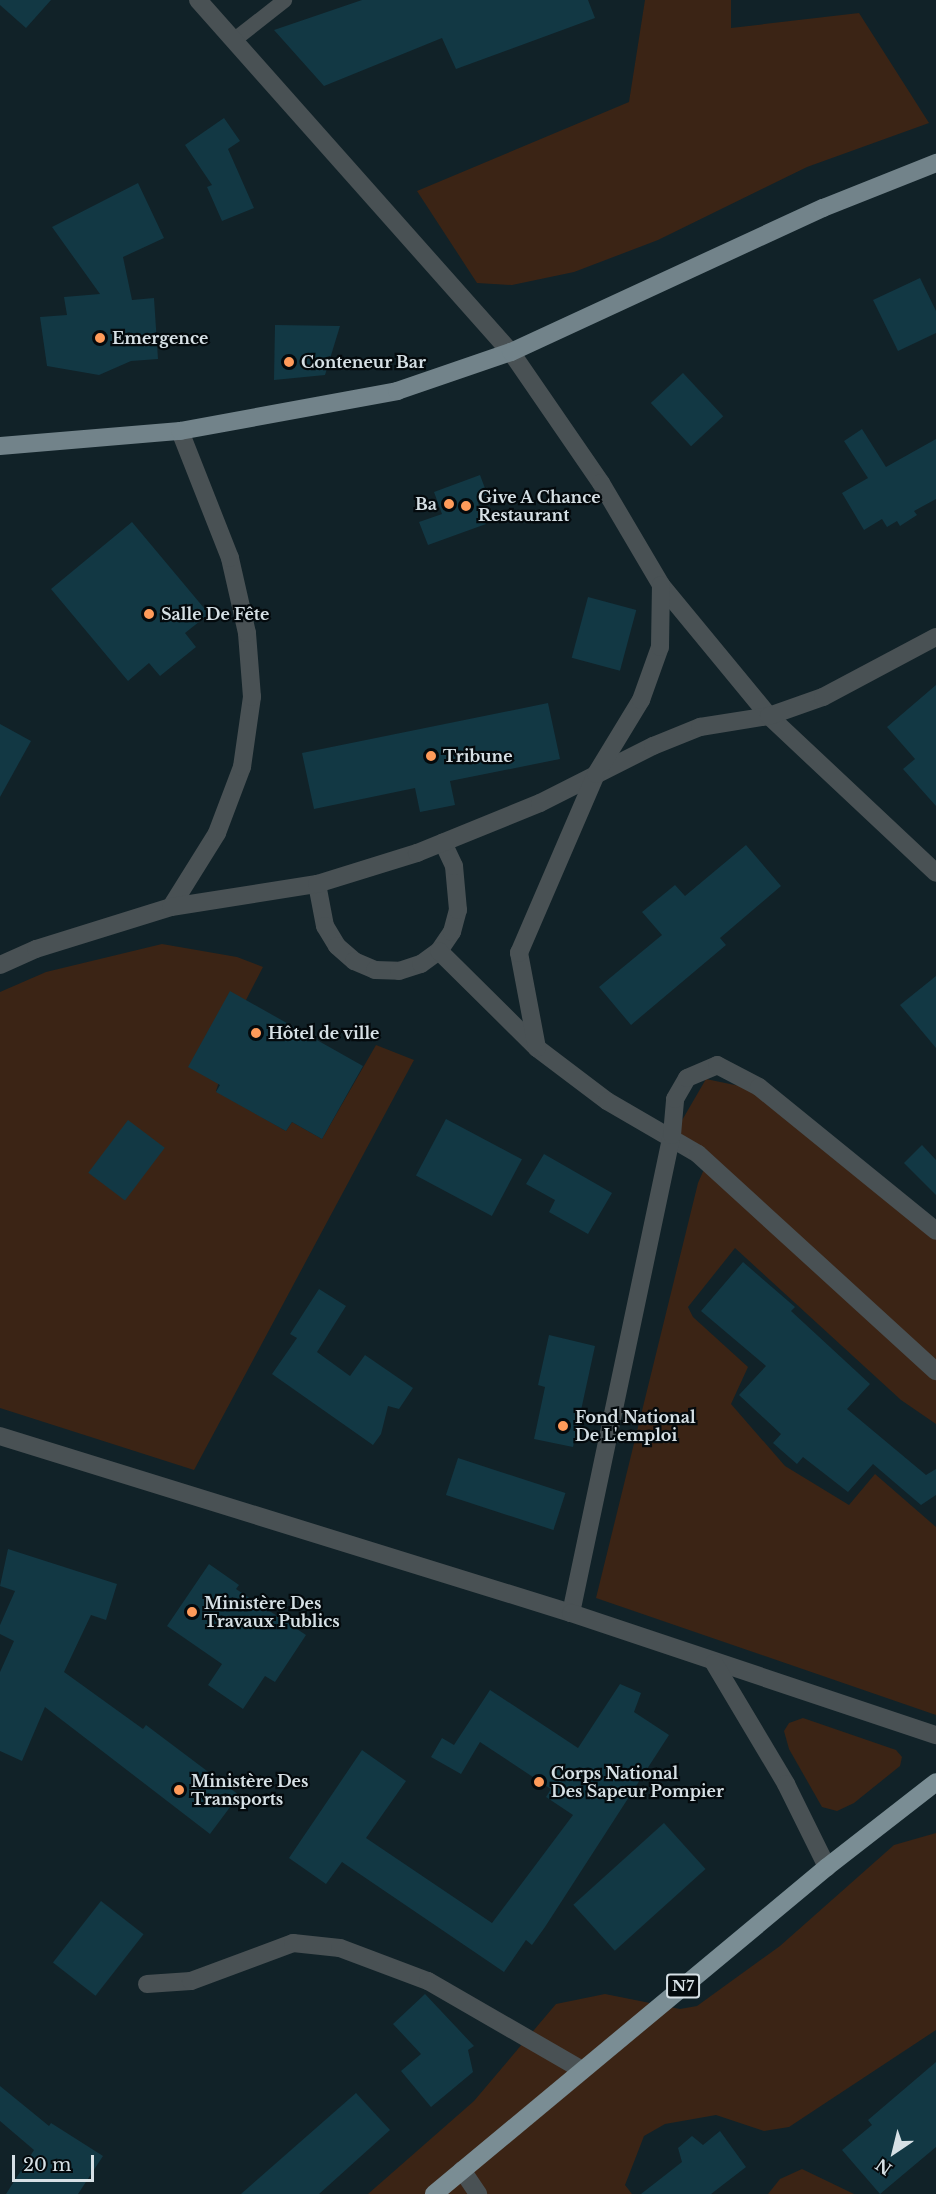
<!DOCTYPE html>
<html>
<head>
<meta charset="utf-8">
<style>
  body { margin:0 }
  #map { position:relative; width:936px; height:2194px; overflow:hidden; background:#112228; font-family:"Libre Baskerville",serif }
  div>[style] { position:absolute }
  .green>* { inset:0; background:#3b2415 }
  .building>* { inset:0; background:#123844; transform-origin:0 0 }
  .service>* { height:15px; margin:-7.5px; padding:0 7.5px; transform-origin:7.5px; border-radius:7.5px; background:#495154 }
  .minor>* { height:18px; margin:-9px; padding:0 9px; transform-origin:9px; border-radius:9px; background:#495154 }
  .tertiary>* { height:18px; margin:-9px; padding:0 9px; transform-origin:9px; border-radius:9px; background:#495154 }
  .primary>* { height:18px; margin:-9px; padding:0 9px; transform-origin:9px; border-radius:9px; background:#72838a }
  .trunk>* { height:18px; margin:-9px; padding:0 9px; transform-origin:9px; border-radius:9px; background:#7a8d94 }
  .dots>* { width:16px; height:16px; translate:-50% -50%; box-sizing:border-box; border:3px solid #040a0d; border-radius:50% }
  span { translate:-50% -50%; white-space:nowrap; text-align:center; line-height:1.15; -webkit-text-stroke:4.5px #040a0d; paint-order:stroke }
  .shield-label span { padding:2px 4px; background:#040a0d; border:2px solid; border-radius:4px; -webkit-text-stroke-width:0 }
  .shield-label { font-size:15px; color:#d6e0e5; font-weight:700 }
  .poi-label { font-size:16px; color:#d6e0e5; font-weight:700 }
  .left { translate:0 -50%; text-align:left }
  .right { translate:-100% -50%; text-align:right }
  .north { position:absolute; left:864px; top:2122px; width:60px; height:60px; -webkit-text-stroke:4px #040a0d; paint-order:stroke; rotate:215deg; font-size:16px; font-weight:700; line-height:24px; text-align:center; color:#d6e0e5 }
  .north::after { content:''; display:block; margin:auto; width:21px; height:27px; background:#d6e0e5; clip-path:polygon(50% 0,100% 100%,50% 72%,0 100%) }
  .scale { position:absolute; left:12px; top:2155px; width:82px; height:27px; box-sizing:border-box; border:3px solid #d6e0e5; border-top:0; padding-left:8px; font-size:18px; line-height:21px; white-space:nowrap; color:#d6e0e5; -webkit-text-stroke:4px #040a0d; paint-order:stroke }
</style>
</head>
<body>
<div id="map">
  <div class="green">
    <div style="clip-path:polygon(645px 0,731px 0,731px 28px,859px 13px,929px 123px,807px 167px,658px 240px,574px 272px,512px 285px,477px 283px,417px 191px,629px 102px)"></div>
    <div style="clip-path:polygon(162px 944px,237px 957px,263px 967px,246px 1000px,216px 1091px,286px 1131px,292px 1122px,322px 1139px,376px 1045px,414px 1060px,194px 1470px,0 1408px,0 992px,46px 972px)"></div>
    <div style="clip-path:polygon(706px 1079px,754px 1089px,936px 1237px,936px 1424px,901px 1400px,735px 1248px,688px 1307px,693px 1317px,748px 1367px,731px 1404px,785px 1466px,849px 1505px,875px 1474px,936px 1527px,936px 1715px,596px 1598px,698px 1183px,708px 1160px,674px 1134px)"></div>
    <div style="clip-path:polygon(803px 1718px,896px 1750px,902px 1757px,900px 1766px,854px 1803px,837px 1811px,822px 1807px,789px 1749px,784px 1731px,789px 1723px)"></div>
    <div style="clip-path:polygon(936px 1833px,936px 2030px,789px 2127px,764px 2131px,716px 2115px,665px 2124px,644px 2136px,625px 2185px,632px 2194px,368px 2194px,474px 2101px,556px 2004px,605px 1994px,680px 2009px,697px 2006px,780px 1946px,894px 1845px)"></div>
    <div style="clip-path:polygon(802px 2169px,854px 2194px,768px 2194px,780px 2179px)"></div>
  </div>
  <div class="building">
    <div style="clip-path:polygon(0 0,51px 0,26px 28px,0 5px)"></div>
    <div style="clip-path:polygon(362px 0,588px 0,595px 18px,456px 69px,442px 38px,324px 86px,274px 30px)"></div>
    <div style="clip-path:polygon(224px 118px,240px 141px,228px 149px,254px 208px,222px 221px,207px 187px,212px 185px,185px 145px)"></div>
    <div style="clip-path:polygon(138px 183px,164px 238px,123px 257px,132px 300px,154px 298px,158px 359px,131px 361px,99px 375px,47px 366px,40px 317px,67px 315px,64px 297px,100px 294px,52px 227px)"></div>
    <div style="clip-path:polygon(920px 278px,936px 311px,936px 333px,898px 351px,873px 300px)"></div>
    <div style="clip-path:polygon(275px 325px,340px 326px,325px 375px,274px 380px)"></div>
    <div style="left:683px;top:373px;width:59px;height:44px;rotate:47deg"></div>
    <div style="clip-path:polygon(862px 429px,886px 467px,936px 439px,936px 499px,914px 511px,917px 515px,900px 526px,897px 521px,887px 527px,882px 519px,864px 530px,842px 493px,868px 478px,844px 441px)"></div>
    <div style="clip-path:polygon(480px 475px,489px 499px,478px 503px,486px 524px,428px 545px,419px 522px,442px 514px,434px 492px)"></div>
    <div style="clip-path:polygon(132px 522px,209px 614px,185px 633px,196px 647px,160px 676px,149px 663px,128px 681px,51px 589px)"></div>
    <div style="left:588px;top:597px;width:50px;height:63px;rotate:15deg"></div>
    <div style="clip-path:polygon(936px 685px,936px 806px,903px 769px,915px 759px,887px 727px)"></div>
    <div style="clip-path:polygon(548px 703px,560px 759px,450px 781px,455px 805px,420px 812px,415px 788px,314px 809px,302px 753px)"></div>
    <div style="clip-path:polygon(0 724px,31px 741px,0 797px)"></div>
    <div style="clip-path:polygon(746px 845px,781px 886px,720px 938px,726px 945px,631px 1025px,599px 987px,662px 935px,642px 912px,675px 885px,685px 896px)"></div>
    <div style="clip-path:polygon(936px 976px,936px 1048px,900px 1005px)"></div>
    <div style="clip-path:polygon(230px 991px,363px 1066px,322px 1139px,292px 1122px,286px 1131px,216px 1092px,220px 1085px,188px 1067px)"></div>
    <div style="left:446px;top:1119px;width:86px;height:64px;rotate:28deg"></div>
    <div style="left:128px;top:1120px;width:46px;height:66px;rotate:37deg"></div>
    <div style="clip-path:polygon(922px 1145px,936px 1160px,936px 1195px,904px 1163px)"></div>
    <div style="clip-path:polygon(544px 1154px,612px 1193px,588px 1234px,549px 1212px,555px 1200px,526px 1184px)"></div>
    <div style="clip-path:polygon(743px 1262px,795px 1307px,791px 1311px,870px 1384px,847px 1409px,926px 1475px,936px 1469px,936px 1495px,921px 1505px,873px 1464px,848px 1492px,803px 1457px,797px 1464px,773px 1443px,781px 1434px,739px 1395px,766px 1366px,701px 1311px)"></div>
    <div style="clip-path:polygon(319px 1289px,346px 1306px,317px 1352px,350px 1376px,365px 1355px,413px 1388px,399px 1409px,388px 1406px,381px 1434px,373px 1445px,272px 1374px,297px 1338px,290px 1334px)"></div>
    <div style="clip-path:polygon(549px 1335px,595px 1346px,573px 1447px,534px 1439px,545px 1387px,538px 1385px)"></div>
    <div style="left:458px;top:1458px;width:113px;height:39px;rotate:18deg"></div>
    <div style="clip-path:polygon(8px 1549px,117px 1584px,106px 1620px,91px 1615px,64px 1672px,143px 1729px,146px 1725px,239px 1795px,210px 1834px,45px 1707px,22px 1761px,0 1751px,0 1672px,14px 1641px,0 1634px,0 1625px,15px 1591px,0 1586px)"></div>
    <div style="clip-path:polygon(209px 1564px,239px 1585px,236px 1589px,306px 1635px,275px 1682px,265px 1676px,243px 1709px,208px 1685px,222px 1664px,167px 1626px)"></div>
    <div style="clip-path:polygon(620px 1684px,641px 1693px,634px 1712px,669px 1735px,545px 1927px,532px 1945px,526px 1940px,504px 1972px,342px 1862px,326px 1884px,289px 1858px,362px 1750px,406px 1781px,366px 1838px,492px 1923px,573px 1815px,546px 1797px,551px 1789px,480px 1742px,461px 1774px,431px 1757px,442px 1738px,454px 1745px,490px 1690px,578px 1748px)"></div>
    <div style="left:664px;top:1823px;width:62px;height:122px;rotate:48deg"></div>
    <div style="left:101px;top:1901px;width:54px;height:78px;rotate:38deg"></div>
    <div style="clip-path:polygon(425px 1994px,474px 2046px,468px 2050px,473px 2072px,431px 2107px,401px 2071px,421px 2054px,393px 2024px)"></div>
    <div style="clip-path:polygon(936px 2062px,936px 2147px,880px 2194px,842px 2150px,872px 2125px,868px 2120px)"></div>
    <div style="clip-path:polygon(0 2086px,49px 2126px,51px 2123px,103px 2156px,78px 2194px,6px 2194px,34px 2150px,0 2121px)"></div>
    <div style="clip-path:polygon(356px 2093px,390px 2130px,319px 2194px,241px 2194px)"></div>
    <div style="clip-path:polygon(720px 2131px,746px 2167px,711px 2194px,641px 2194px,682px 2162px,678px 2148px,692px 2136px,703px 2145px)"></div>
  </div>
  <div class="service">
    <div style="left:233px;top:40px;width:65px;rotate:-38.1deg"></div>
  </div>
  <div class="minor">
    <div style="left:198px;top:0;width:471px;rotate:48.4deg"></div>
    <div style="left:511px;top:352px;width:159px;rotate:55.5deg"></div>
    <div style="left:601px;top:483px;width:118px;rotate:59.5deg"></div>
    <div style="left:661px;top:585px;width:170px;rotate:50.5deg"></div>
    <div style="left:769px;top:716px;width:229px;rotate:43.2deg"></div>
    <div style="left:317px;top:884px;width:43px;rotate:79.2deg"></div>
    <div style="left:325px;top:926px;width:23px;rotate:59deg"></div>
    <div style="left:337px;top:946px;width:23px;rotate:41deg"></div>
    <div style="left:354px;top:961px;width:23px;rotate:23deg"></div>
    <div style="left:375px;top:970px;width:24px;rotate:2deg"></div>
    <div style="left:399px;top:971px;width:23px;rotate:-18deg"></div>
    <div style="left:421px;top:964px;width:22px;rotate:-36deg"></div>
    <div style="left:439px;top:951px;width:23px;rotate:-56deg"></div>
    <div style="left:452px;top:932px;width:23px;rotate:-75deg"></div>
    <div style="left:458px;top:910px;width:44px;rotate:-95.2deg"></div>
    <div style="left:454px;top:866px;width:26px;rotate:-115deg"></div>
    <div style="left:171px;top:907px;width:87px;rotate:-58.1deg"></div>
    <div style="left:217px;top:833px;width:71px;rotate:-69.3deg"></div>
    <div style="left:242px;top:767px;width:71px;rotate:-81.9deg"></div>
    <div style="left:252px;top:697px;width:64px;rotate:-94.5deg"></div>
    <div style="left:247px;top:633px;width:77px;rotate:-102.8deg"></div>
    <div style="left:230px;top:558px;width:136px;rotate:-111.5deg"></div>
    <div style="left:439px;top:951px;width:138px;rotate:44.7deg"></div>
    <div style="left:537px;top:1048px;width:88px;rotate:37.1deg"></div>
    <div style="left:607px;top:1101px;width:105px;rotate:30.2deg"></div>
    <div style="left:698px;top:1154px;width:322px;rotate:42.4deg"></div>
    <div style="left:0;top:965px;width:39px;rotate:-24deg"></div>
    <div style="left:36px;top:949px;width:141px;rotate:-17.3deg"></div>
    <div style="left:171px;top:907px;width:148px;rotate:-9deg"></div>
    <div style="left:317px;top:884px;width:105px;rotate:-17.2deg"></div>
    <div style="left:417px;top:853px;width:133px;rotate:-22.1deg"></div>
    <div style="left:540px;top:803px;width:127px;rotate:-26.8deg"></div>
    <div style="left:653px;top:746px;width:51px;rotate:-22deg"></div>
    <div style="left:700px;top:727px;width:70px;rotate:-9.1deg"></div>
    <div style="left:769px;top:716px;width:57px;rotate:-19.4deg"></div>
    <div style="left:823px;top:697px;width:128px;rotate:-28deg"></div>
    <div style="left:537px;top:1048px;width:97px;rotate:-100.7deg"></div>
    <div style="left:519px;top:953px;width:195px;rotate:-66.7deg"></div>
    <div style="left:596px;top:774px;width:87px;rotate:-58.7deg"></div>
    <div style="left:641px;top:700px;width:56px;rotate:-70.3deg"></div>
    <div style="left:660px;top:647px;width:62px;rotate:-89.1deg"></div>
    <div style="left:571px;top:1613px;width:489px;rotate:-78.1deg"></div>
    <div style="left:672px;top:1135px;width:36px;rotate:-85deg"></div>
    <div style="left:675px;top:1099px;width:24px;rotate:-60deg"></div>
    <div style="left:687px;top:1078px;width:33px;rotate:-23deg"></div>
    <div style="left:717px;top:1065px;width:47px;rotate:27.6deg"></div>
    <div style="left:759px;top:1087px;width:228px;rotate:39.1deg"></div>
    <div style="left:147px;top:1984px;width:44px;rotate:-3.9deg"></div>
    <div style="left:191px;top:1981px;width:109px;rotate:-20.4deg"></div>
    <div style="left:293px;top:1943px;width:47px;rotate:6.1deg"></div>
    <div style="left:340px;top:1948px;width:94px;rotate:20.6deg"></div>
    <div style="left:428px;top:1981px;width:178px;rotate:30deg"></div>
    <div style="left:462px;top:2170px;width:29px;rotate:56deg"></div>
  </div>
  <div class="tertiary">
    <div style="left:0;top:1436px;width:598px;rotate:17.22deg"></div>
    <div style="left:571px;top:1613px;width:385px;rotate:18.5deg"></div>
    <div style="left:714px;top:1663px;width:141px;rotate:59.2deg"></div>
    <div style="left:786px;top:1784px;width:93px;rotate:63.7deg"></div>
  </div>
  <div class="primary">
    <div style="left:0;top:446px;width:181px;rotate:-4.8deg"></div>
    <div style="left:180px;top:431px;width:221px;rotate:-10.4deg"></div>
    <div style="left:397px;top:391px;width:120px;rotate:-18.9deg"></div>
    <div style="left:511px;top:352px;width:344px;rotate:-24.8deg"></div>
    <div style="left:823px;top:208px;width:122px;rotate:-21.7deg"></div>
  </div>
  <div class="trunk">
    <div style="left:434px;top:2194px;width:511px;rotate:-39.76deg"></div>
    <div style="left:827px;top:1867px;width:138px;rotate:-37.9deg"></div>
  </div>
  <div class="dots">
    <div style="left:100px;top:338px;background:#ff9b5a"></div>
    <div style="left:289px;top:362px;background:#ff9b5a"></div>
    <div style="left:449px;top:504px;background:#ff9b5a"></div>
    <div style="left:466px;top:506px;background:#ff9b5a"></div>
    <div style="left:149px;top:614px;background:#ff9b5a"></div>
    <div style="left:431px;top:756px;background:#ff9b5a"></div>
    <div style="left:256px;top:1033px;background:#ff9b5a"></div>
    <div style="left:563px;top:1426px;background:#ff9b5a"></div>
    <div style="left:192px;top:1612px;background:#ff9b5a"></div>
    <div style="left:539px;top:1782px;background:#ff9b5a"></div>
    <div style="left:179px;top:1790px;background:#ff9b5a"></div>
  </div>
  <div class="shield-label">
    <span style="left:683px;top:1986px">N7</span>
  </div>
  <div class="poi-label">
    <span class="left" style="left:112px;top:338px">Emergence</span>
    <span class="left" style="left:301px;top:362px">Conteneur Bar</span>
    <span class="left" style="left:478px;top:506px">Give A Chance<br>Restaurant</span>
    <span class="right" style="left:437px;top:504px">Ba</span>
    <span class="left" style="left:161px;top:614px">Salle De Fête</span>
    <span class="left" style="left:443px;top:756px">Tribune</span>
    <span class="left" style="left:268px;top:1033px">Hôtel de ville</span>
    <span class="left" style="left:575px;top:1426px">Fond National<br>De L'emploi</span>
    <span class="left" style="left:204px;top:1612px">Ministère Des<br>Travaux Publics</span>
    <span class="left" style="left:551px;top:1782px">Corps National<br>Des Sapeur Pompier</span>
    <span class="left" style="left:191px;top:1790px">Ministère Des<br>Transports</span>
  </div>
  <div class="north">N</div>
  <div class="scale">20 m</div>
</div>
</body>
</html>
